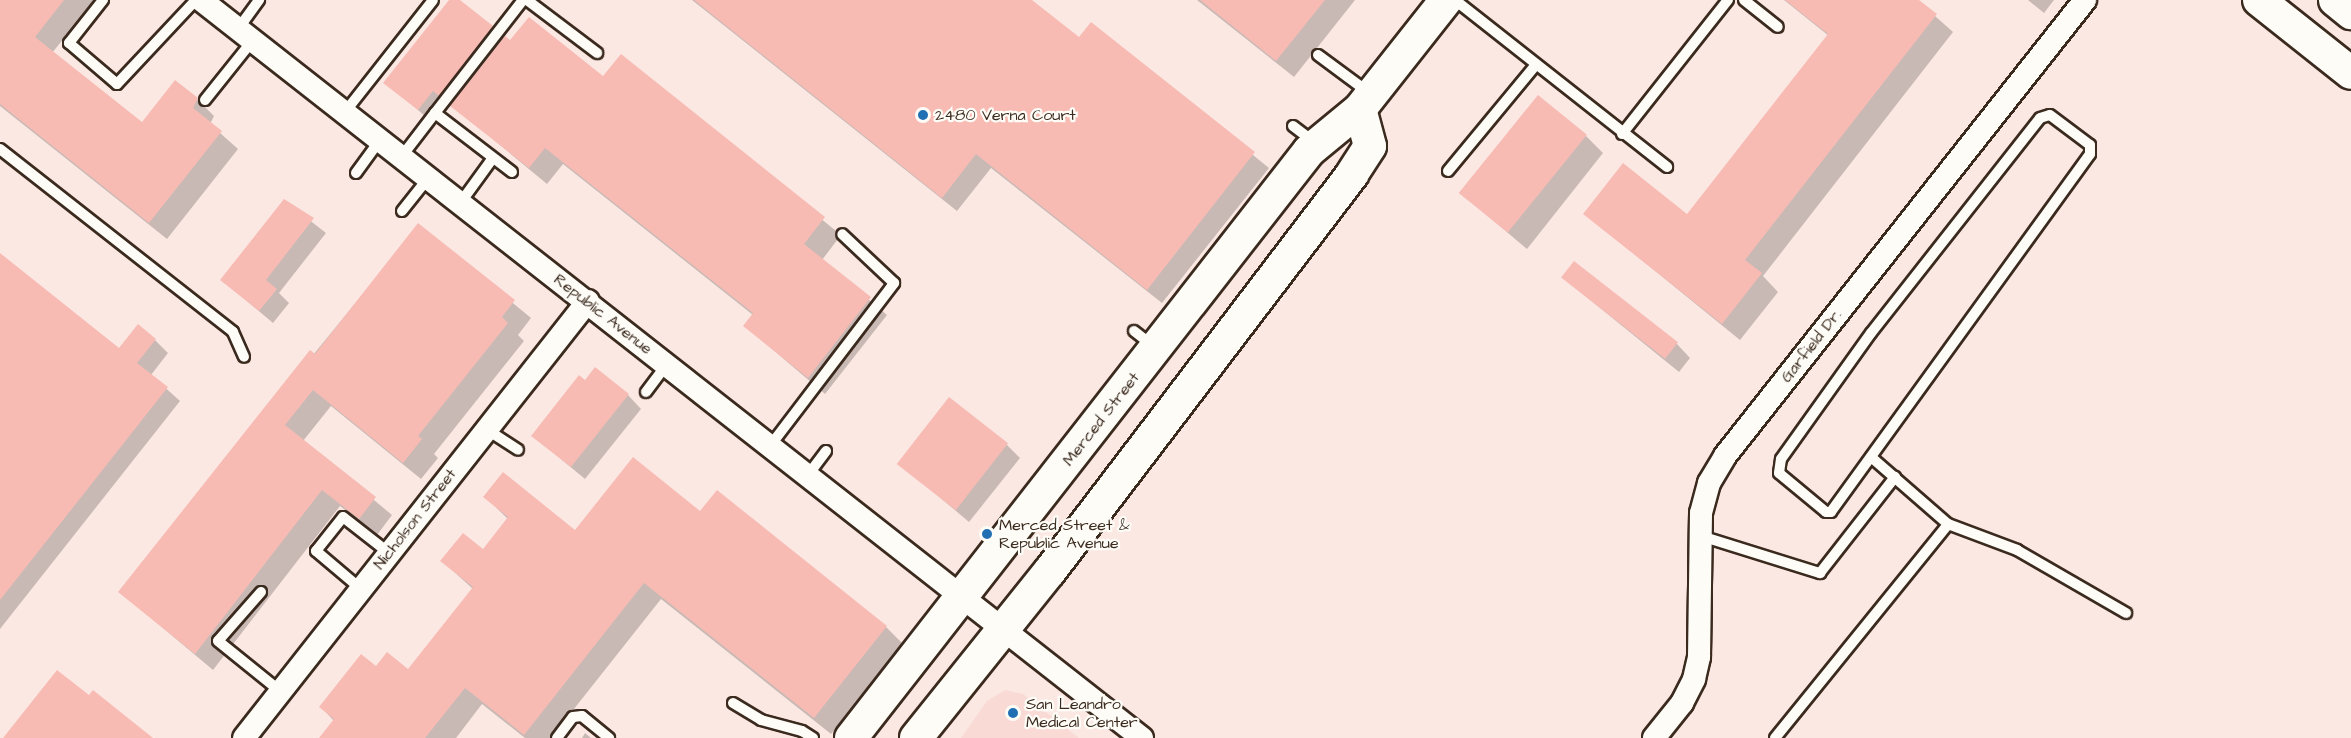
<!DOCTYPE html>
<html>
<head>
<meta charset="utf-8">
<style>
  body { margin:0 }
  #map { position:relative; width:2351px; height:738px; overflow:hidden; background:#fbe8e3; font-family:"Architects Daughter",sans-serif }
  div>[style] { position:absolute }
  .built>* { inset:0; background:#fadad5 }
  .shadow>* { inset:0; background:#0003 }
  .building>* { inset:0; background:#f7bbb4; transform-origin:0 0 }
  .roads { filter:drop-shadow(2px 0 #3b2a1e) drop-shadow(-2px 0 #3b2a1e) drop-shadow(0 2px #3b2a1e) drop-shadow(0 -2px #3b2a1e) }
  .lane>* { height:10px; margin:-5px; padding:0 5px; transform-origin:5px; border-radius:5px; background:#fdfcf7 }
  .street>* { height:22px; margin:-11px; padding:0 11px; transform-origin:11px; border-radius:11px; background:#fdfcf7 }
  .secondary>* { height:32px; margin:-16px; padding:0 16px; transform-origin:16px; border-radius:16px; background:#fdfcf7 }
  .dots>* { width:16px; height:16px; translate:-50% -50%; box-sizing:border-box; border:3px solid #fdfcf7; border-radius:50% }
  span { translate:-50% -50%; white-space:nowrap; text-align:center; line-height:1.15; -webkit-text-stroke:4.5px #fdfcf7; paint-order:stroke }
  .poi-label { font-size:16px; color:#3b2a1e }
  .left { translate:0 -50%; text-align:left }
  .street-label { font-size:16px; color:#3b2a1e }
</style>
</head>
<body>
<div id="map">
  <div class="built">
    <div style="clip-path:polygon(1005px 690px,1023px 694px,1079px 738px,961px 738px,987px 701px)"></div>
  </div>
  <div class="shadow">
    <div style="clip-path:polygon(0 0,95px 0,52px 53px,142px 124px,197px 99px,214px 116px,210px 124px,238px 149px,167px 239px,0 106px)"></div>
    <div style="clip-path:polygon(451px 0,458px 0,504px 39px,604px 78px,621px 56px,841px 235px,822px 260px,887px 315px,825px 394px,745px 326px,753px 315px,563px 164px,547px 184px,454px 107px,446px 103px,432px 122px,385px 82px)"></div>
    <div style="clip-path:polygon(692px 0,1029px 0,1079px 40px,1091px 24px,1269px 168px,1162px 303px,991px 168px,957px 211px)"></div>
    <div style="clip-path:polygon(1197px 0,1355px 0,1294px 77px)"></div>
    <div style="clip-path:polygon(1784px 0,1917px 0,1953px 32px,1763px 276px,1778px 292px,1740px 340px,1585px 214px,1687px 216px,1829px 36px)"></div>
    <div style="clip-path:polygon(2028px 0,2054px 0,2044px 13px)"></div>
    <div style="clip-path:polygon(1586px 136px,1603px 153px,1527px 249px,1462px 194px)"></div>
    <div style="clip-path:polygon(285px 201px,326px 233px,279px 293px,289px 303px,273px 323px,222px 280px)"></div>
    <div style="clip-path:polygon(419px 225px,531px 318px,518px 335px,524px 341px,434px 454px,438px 458px,421px 479px,331px 406px,303px 441px,392px 515px,377px 535px,340px 506px,213px 670px,120px 592px)"></div>
    <div style="clip-path:polygon(0 255px,119px 350px,155px 340px,168px 353px,151px 375px,180px 401px,0 629px)"></div>
    <div style="clip-path:polygon(1563px 278px,1677px 344px,1690px 358px,1679px 372px)"></div>
    <div style="clip-path:polygon(585px 382px,628px 395px,641px 409px,585px 479px,533px 436px)"></div>
    <div style="clip-path:polygon(1007px 445px,1020px 458px,969px 522px,899px 463px)"></div>
    <div style="clip-path:polygon(485px 497px,576px 532px,701px 513px,886px 627px,903px 644px,831px 734px,661px 599px,551px 738px,525px 738px,482px 704px,456px 738px,328px 738px,334px 721px,321px 707px,376px 668px,408px 671px,473px 589px,442px 561px,483px 551px,508px 519px)"></div>
    <div style="clip-path:polygon(585px 733px,591px 738px,582px 738px)"></div>
  </div>
  <div class="building">
    <div style="clip-path:polygon(0 0,64px 0,35px 37px,142px 122px,175px 80px,198px 98px,193px 108px,222px 131px,149px 223px,0 104px)"></div>
    <div style="clip-path:polygon(449px 0,460px 0,493px 26px,439px 96px,433px 91px,418px 110px,383px 83px)"></div>
    <div style="clip-path:polygon(694px 0,1032px 0,1079px 37px,1091px 22px,1255px 152px,1147px 290px,976px 154px,942px 198px)"></div>
    <div style="clip-path:polygon(1200px 0,1325px 0,1276px 61px)"></div>
    <div style="clip-path:polygon(1785px 0,1919px 0,1937px 14px,1745px 260px,1762px 273px,1722px 324px,1583px 214px,1623px 163px,1687px 214px,1828px 34px)"></div>
    <div style="clip-path:polygon(529px 17px,603px 76px,621px 54px,825px 217px,804px 244px,871px 297px,808px 378px,743px 326px,753px 313px,545px 148px,529px 168px,450px 106px,505px 36px,510px 40px)"></div>
    <div style="left:1538px;top:95px;width:63px;height:126px;rotate:39deg"></div>
    <div style="clip-path:polygon(284px 199px,314px 218px,266px 280px,277px 289px,259px 311px,220px 280px)"></div>
    <div style="clip-path:polygon(418px 223px,515px 300px,502px 317px,508px 323px,418px 436px,422px 439px,403px 463px,313px 390px,285px 425px,376px 497px,359px 519px,322px 490px,195px 654px,118px 592px,310px 350px,315px 354px)"></div>
    <div style="clip-path:polygon(0 253px,119px 348px,138px 324px,156px 339px,137px 363px,168px 387px,0 600px)"></div>
    <div style="left:1574px;top:261px;width:132px;height:21px;rotate:38deg"></div>
    <div style="clip-path:polygon(595px 367px,629px 394px,571px 467px,531px 436px,579px 375px,585px 380px)"></div>
    <div style="left:949px;top:397px;width:75px;height:85px;rotate:38deg"></div>
    <div style="clip-path:polygon(633px 457px,700px 511px,717px 490px,887px 626px,814px 718px,644px 583px,524px 735px,465px 688px,425px 738px,319px 738px,334px 719px,319px 707px,361px 654px,376px 666px,387px 652px,408px 669px,473px 587px,440px 561px,463px 533px,483px 549px,508px 517px,483px 497px,503px 472px,575px 530px)"></div>
    <div style="clip-path:polygon(57px 670px,89px 695px,93px 690px,153px 738px,3px 738px)"></div>
  </div>
  <div class="roads">
    <div class="lane">
      <div style="left:103px;top:0;width:55px;rotate:128.3deg"></div>
      <div style="left:69px;top:43px;width:63px;rotate:40.5deg"></div>
      <div style="left:117px;top:84px;width:115px;rotate:-46.8deg"></div>
      <div style="left:527px;top:0;width:88px;rotate:37.1deg"></div>
      <div style="left:1455px;top:0;width:270px;rotate:38.2deg"></div>
      <div style="left:1744px;top:0;width:43px;rotate:38.5deg"></div>
      <div style="left:238px;top:29px;width:36px;rotate:-54deg"></div>
      <div style="left:1318px;top:55px;width:62px;rotate:36.5deg"></div>
      <div style="left:205px;top:100px;width:77px;rotate:-51.3deg"></div>
      <div style="left:345px;top:112px;width:142px;rotate:-51.8deg"></div>
      <div style="left:435px;top:113px;width:143px;rotate:-52.1deg"></div>
      <div style="left:2050px;top:115px;width:50px;rotate:36.9deg"></div>
      <div style="left:2090px;top:145px;width:9px;rotate:90deg"></div>
      <div style="left:2090px;top:154px;width:442px;rotate:125.9deg"></div>
      <div style="left:1831px;top:512px;width:5px;rotate:180deg"></div>
      <div style="left:1826px;top:512px;width:61px;rotate:-140.3deg"></div>
      <div style="left:1779px;top:473px;width:14px;rotate:-82deg"></div>
      <div style="left:1781px;top:459px;width:155px;rotate:-54.5deg"></div>
      <div style="left:1871px;top:333px;width:273px;rotate:-51.8deg"></div>
      <div style="left:2040px;top:118px;width:10px;rotate:-17deg"></div>
      <div style="left:1293px;top:126px;width:26px;rotate:37deg"></div>
      <div style="left:1622px;top:134px;width:171px;rotate:-51.7deg"></div>
      <div style="left:0;top:149px;width:296px;rotate:38.1deg"></div>
      <div style="left:233px;top:332px;width:27px;rotate:66deg"></div>
      <div style="left:402px;top:156px;width:54px;rotate:-52.5deg"></div>
      <div style="left:435px;top:113px;width:97px;rotate:37.5deg"></div>
      <div style="left:1448px;top:171px;width:136px;rotate:-50.4deg"></div>
      <div style="left:356px;top:173px;width:41px;rotate:-54deg"></div>
      <div style="left:461px;top:202px;width:54px;rotate:-54deg"></div>
      <div style="left:402px;top:211px;width:43px;rotate:-51.5deg"></div>
      <div style="left:1134px;top:331px;width:24px;rotate:38deg"></div>
      <div style="left:646px;top:392px;width:35px;rotate:-53deg"></div>
      <div style="left:486px;top:429px;width:38px;rotate:33deg"></div>
      <div style="left:770px;top:446px;width:205px;rotate:-52.7deg"></div>
      <div style="left:894px;top:283px;width:71px;rotate:-136.7deg"></div>
      <div style="left:808px;top:475px;width:30px;rotate:-53deg"></div>
      <div style="left:1948px;top:524px;width:74px;rotate:20.6deg"></div>
      <div style="left:2017px;top:550px;width:126px;rotate:30deg"></div>
      <div style="left:1701px;top:536px;width:125px;rotate:17.3deg"></div>
      <div style="left:1820px;top:573px;width:122px;rotate:-52deg"></div>
      <div style="left:361px;top:589px;width:59px;rotate:-139.8deg"></div>
      <div style="left:316px;top:551px;width:43px;rotate:-51.5deg"></div>
      <div style="left:343px;top:517px;width:58px;rotate:38deg"></div>
      <div style="left:261px;top:592px;width:65px;rotate:131.3deg"></div>
      <div style="left:218px;top:641px;width:80px;rotate:38.9deg"></div>
      <div style="left:733px;top:703px;width:33px;rotate:31deg"></div>
      <div style="left:761px;top:720px;width:42px;rotate:15deg"></div>
      <div style="left:802px;top:731px;width:13px;rotate:32deg"></div>
      <div style="left:557px;top:738px;width:26px;rotate:-53deg"></div>
      <div style="left:573px;top:717px;width:9px;rotate:-6deg"></div>
      <div style="left:582px;top:716px;width:35px;rotate:39deg"></div>
      <div style="left:1775px;top:738px;width:275px;rotate:-51deg"></div>
      <div style="left:1948px;top:524px;width:102px;rotate:-139deg"></div>
    </div>
    <div class="street">
      <div style="left:201px;top:0;width:1196px;rotate:38.11deg"></div>
      <div style="left:244px;top:738px;width:556px;rotate:-51.79deg"></div>
      <div style="left:1654px;top:738px;width:45px;rotate:-51.3deg"></div>
      <div style="left:1682px;top:703px;width:27px;rotate:-63deg"></div>
      <div style="left:1694px;top:679px;width:23px;rotate:-77deg"></div>
      <div style="left:1699px;top:657px;width:144px;rotate:-89.2deg"></div>
      <div style="left:1701px;top:513px;width:31px;rotate:-75deg"></div>
      <div style="left:1709px;top:483px;width:31px;rotate:-59deg"></div>
      <div style="left:1725px;top:456px;width:581px;rotate:-51.71deg"></div>
    </div>
    <div class="secondary">
      <div style="left:2259px;top:0;width:117px;rotate:38.4deg"></div>
      <div style="left:2335px;top:0;width:21px;rotate:39deg"></div>
      <div style="left:851px;top:738px;width:745px;rotate:-52.04deg"></div>
      <div style="left:1309px;top:151px;width:66px;rotate:-39.5deg"></div>
      <div style="left:1360px;top:109px;width:139px;rotate:-51.7deg"></div>
      <div style="left:916px;top:738px;width:214px;rotate:-51.3deg"></div>
      <div style="left:1050px;top:571px;width:499px;rotate:-52.7deg"></div>
      <div style="left:1352px;top:174px;width:33px;rotate:-57deg"></div>
      <div style="left:1370px;top:146px;width:38px;rotate:-105deg"></div>
    </div>
  </div>
  <div class="dots">
    <div style="left:923px;top:115px;background:#1f6fb2"></div>
    <div style="left:987px;top:534px;background:#1f6fb2"></div>
    <div style="left:1013px;top:713px;background:#1f6fb2"></div>
  </div>
  <div class="poi-label">
    <span class="left" style="left:935px;top:115px">2480 Verna Court</span>
    <span class="left" style="left:999px;top:534px">Merced Street &amp;<br>Republic Avenue</span>
    <span class="left" style="left:1026px;top:713px">San Leandro<br>Medical Center</span>
  </div>
  <div class="street-label">
    <span style="left:603px;top:314px;rotate:38deg">Republic Avenue</span>
    <span style="left:1811px;top:346px;rotate:-52deg">Garfield Dr.</span>
    <span style="left:1101px;top:419px;rotate:-52deg">Merced Street</span>
    <span style="left:415px;top:519px;rotate:-52deg">Nicholson Street</span>
  </div>
</div>
</body>
</html>
